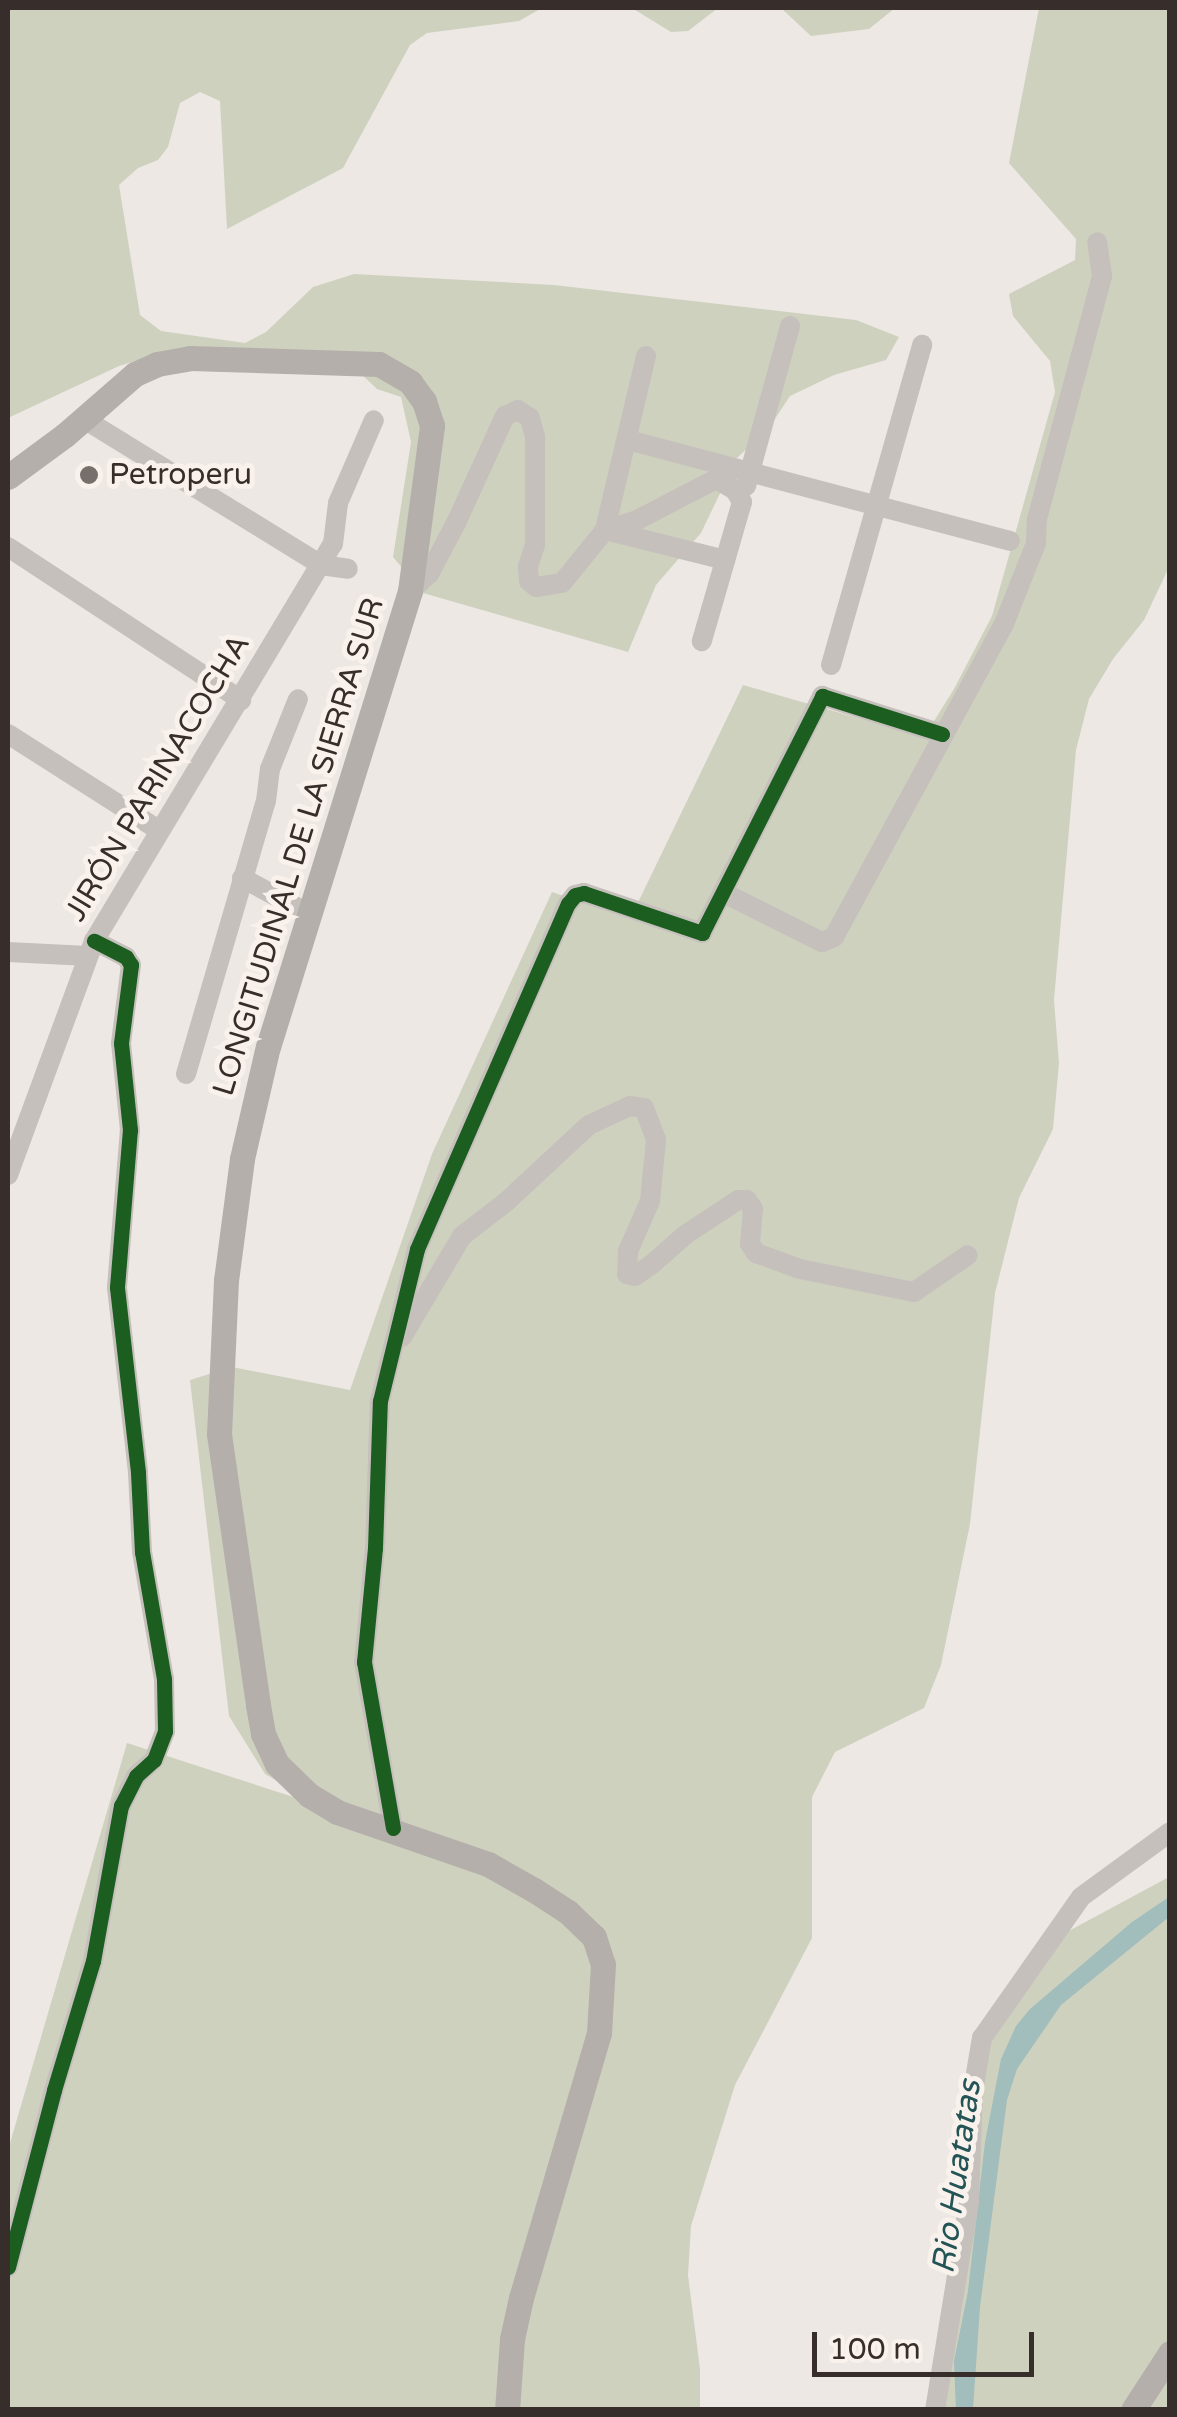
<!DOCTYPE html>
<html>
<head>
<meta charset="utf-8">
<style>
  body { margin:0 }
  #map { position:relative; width:1177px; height:2417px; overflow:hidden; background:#ede8e4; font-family:"Varela Round",sans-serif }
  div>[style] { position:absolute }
  .green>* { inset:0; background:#cfd1bf }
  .water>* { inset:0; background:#a1bdbc }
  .minor>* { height:20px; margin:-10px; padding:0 10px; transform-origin:10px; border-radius:10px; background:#c6c0bc }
  .major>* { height:25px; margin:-12.5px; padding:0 12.5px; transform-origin:12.5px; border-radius:12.5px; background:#b5afab }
  .cycleway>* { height:15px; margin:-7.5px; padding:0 7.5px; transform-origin:7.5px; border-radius:7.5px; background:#1b5e20 }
  .dots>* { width:28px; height:28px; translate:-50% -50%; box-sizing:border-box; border:5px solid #f9f2ec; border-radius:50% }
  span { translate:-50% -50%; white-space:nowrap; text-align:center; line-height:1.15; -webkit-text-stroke:10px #f9f2ec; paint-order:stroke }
  .poi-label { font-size:30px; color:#372e2b }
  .left { translate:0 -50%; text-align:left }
  .street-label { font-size:30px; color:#372e2b }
  .water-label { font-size:32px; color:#245455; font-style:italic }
  .frame { position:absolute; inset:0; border:10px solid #372e2b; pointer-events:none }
  .scale { position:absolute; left:812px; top:2332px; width:222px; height:45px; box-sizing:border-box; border:5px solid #372e2b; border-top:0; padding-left:12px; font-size:30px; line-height:35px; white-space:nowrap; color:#372e2b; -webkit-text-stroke:8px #f9f2ec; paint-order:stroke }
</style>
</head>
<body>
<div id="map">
  <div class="green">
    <div style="clip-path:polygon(8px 8px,542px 8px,519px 21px,427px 33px,410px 45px,343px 168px,227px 229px,220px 101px,200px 92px,180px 103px,168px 147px,158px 160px,138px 168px,119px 185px,140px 315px,161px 331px,245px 343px,266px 332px,313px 287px,354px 274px,554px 285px,856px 320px,899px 337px,886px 360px,834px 375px,790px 396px,769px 428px,737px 458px,701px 533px,656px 585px,628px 652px,423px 593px,393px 557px,411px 442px,401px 397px,377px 389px,342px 356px,164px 352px,119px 366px,8px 418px)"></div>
    <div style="clip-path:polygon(632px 8px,718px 8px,688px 31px,671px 32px)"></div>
    <div style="clip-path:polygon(781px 8px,895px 8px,869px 29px,811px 36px)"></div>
    <div style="clip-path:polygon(1039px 8px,1169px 8px,1169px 567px,1144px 620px,1113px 659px,1089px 699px,1076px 750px,1054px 1000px,1059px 1063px,1053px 1129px,1019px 1198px,995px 1293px,970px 1524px,941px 1665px,924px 1708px,835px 1752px,812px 1797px,812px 1938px,735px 2085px,691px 2226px,688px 2275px,700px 2369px,700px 2409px,8px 2409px,8px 2150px,127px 1743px,318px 1805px,265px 1774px,229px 1716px,190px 1380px,232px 1367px,350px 1390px,432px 1154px,552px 892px,630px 919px,743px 685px,924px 737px,954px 689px,992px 616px,1055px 392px,1050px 361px,1013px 316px,1009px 294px,1075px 260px,1076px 239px,1009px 163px)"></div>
    <div style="clip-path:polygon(1169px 1877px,1169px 2409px,938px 2410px,983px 2050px,1063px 1934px)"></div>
  </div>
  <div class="water">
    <div style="clip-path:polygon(1169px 1897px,1169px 1917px,1061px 2005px,1017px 2069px,1007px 2100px,980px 2307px,973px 2409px,956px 2410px,954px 2361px,968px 2291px,985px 2142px,1001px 2059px,1016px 2026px,1030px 2009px,1132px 1922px)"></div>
  </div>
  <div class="minor">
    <div style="left:646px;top:356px;width:179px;rotate:103.3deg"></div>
    <div style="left:605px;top:530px;width:124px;rotate:14deg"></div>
    <div style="left:84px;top:419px;width:278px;rotate:31.6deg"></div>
    <div style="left:321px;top:565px;width:27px;rotate:8deg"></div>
    <div style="left:628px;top:440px;width:395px;rotate:14.8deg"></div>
    <div style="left:746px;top:486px;width:166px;rotate:-74.6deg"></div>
    <div style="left:8px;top:547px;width:279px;rotate:33.3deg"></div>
    <div style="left:410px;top:591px;width:25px;rotate:-42deg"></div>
    <div style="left:429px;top:574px;width:58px;rotate:-62.1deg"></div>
    <div style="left:456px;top:523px;width:118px;rotate:-65.4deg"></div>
    <div style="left:505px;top:416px;width:14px;rotate:-25deg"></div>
    <div style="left:518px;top:410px;width:14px;rotate:34deg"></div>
    <div style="left:530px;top:418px;width:20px;rotate:75deg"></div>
    <div style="left:535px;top:437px;width:108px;rotate:90deg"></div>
    <div style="left:535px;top:545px;width:23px;rotate:108deg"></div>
    <div style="left:528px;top:567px;width:14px;rotate:86deg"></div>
    <div style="left:529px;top:581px;width:9px;rotate:41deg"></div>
    <div style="left:536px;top:587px;width:26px;rotate:-9deg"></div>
    <div style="left:562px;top:583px;width:68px;rotate:-50.9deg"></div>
    <div style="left:605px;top:530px;width:34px;rotate:-17deg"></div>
    <div style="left:637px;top:520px;width:89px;rotate:-27.4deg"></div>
    <div style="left:716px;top:479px;width:22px;rotate:30deg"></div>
    <div style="left:735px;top:490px;width:14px;rotate:60deg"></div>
    <div style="left:742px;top:502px;width:145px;rotate:106.1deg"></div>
    <div style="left:831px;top:665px;width:333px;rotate:-74.1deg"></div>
    <div style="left:8px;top:734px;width:180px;rotate:32.5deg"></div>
    <div style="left:242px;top:878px;width:76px;rotate:28.2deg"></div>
    <div style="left:724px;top:893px;width:110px;rotate:26.6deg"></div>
    <div style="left:822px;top:942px;width:13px;rotate:-23deg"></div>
    <div style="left:834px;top:937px;width:356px;rotate:-61.5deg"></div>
    <div style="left:1004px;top:624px;width:87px;rotate:-68.4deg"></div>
    <div style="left:1036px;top:543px;width:24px;rotate:-88deg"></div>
    <div style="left:1037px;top:519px;width:252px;rotate:-75deg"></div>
    <div style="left:1102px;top:276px;width:34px;rotate:-98deg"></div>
    <div style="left:8px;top:952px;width:80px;rotate:2.9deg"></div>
    <div style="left:186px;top:1074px;width:284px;rotate:-73.7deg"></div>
    <div style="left:266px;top:801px;width:32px;rotate:-83deg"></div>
    <div style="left:270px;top:769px;width:75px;rotate:-68.2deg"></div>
    <div style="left:8px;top:1175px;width:249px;rotate:-69.8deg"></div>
    <div style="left:94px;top:941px;width:463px;rotate:-59deg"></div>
    <div style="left:333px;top:544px;width:41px;rotate:-83deg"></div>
    <div style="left:338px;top:503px;width:90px;rotate:-66.6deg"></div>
    <div style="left:402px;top:1337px;width:117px;rotate:-59.3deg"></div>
    <div style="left:462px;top:1236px;width:56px;rotate:-37.7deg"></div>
    <div style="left:506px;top:1202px;width:113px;rotate:-42.9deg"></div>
    <div style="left:589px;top:1125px;width:45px;rotate:-24.9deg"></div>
    <div style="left:630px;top:1106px;width:14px;rotate:8deg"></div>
    <div style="left:644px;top:1108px;width:34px;rotate:69deg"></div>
    <div style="left:656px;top:1140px;width:61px;rotate:95.6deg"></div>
    <div style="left:650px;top:1201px;width:55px;rotate:113.7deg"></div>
    <div style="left:628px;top:1251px;width:23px;rotate:92deg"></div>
    <div style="left:627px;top:1274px;width:8px;rotate:14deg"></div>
    <div style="left:635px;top:1276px;width:19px;rotate:-35deg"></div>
    <div style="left:651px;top:1265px;width:45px;rotate:-41.4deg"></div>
    <div style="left:685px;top:1235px;width:64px;rotate:-33.4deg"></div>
    <div style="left:738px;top:1200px;width:9px"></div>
    <div style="left:747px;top:1200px;width:11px;rotate:56deg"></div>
    <div style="left:753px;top:1209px;width:35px;rotate:95deg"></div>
    <div style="left:750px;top:1244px;width:11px;rotate:56deg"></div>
    <div style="left:756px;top:1253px;width:47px;rotate:20deg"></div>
    <div style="left:800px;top:1269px;width:116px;rotate:11.4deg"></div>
    <div style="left:914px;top:1292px;width:65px;rotate:-34.4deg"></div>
    <div style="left:393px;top:1828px;width:169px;rotate:-99.9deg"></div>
    <div style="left:364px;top:1662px;width:115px;rotate:-84.5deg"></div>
    <div style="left:375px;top:1548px;width:147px;rotate:-88.1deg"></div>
    <div style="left:380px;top:1401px;width:156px;rotate:-76.3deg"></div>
    <div style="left:417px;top:1249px;width:377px;rotate:-66.4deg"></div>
    <div style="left:568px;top:904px;width:11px;rotate:-52deg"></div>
    <div style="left:575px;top:895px;width:9px;rotate:-13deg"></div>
    <div style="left:584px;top:893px;width:125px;rotate:18.7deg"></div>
    <div style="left:702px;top:933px;width:266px;rotate:-63.1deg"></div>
    <div style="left:822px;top:696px;width:126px;rotate:17.6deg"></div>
    <div style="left:8px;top:2267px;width:183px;rotate:-75.4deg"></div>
    <div style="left:54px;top:2090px;width:135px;rotate:-73.2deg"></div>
    <div style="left:93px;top:1961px;width:158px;rotate:-79.8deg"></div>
    <div style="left:121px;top:1806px;width:34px;rotate:-63deg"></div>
    <div style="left:136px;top:1776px;width:24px;rotate:-42deg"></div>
    <div style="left:154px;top:1760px;width:31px;rotate:-69deg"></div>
    <div style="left:165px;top:1731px;width:52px;rotate:-91.1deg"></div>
    <div style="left:164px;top:1679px;width:129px;rotate:-99.8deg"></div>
    <div style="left:142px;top:1552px;width:80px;rotate:-92.9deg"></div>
    <div style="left:138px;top:1472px;width:186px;rotate:-96.5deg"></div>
    <div style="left:117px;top:1287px;width:158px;rotate:-85.3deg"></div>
    <div style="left:130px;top:1130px;width:87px;rotate:-95.9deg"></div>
    <div style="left:121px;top:1043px;width:79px;rotate:-82.7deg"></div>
    <div style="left:131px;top:965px;width:9px;rotate:-122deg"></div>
    <div style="left:126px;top:957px;width:36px;rotate:-153deg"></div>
    <div style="left:935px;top:2410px;width:210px;rotate:-80.7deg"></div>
    <div style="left:969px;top:2203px;width:112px;rotate:-88deg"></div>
    <div style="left:973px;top:2091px;width:54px;rotate:-80.4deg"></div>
    <div style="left:982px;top:2038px;width:172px;rotate:-54.9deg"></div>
    <div style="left:1081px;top:1897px;width:110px;rotate:-36.1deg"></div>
  </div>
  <div class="major">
    <div style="left:8px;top:477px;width:71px;rotate:-36.4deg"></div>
    <div style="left:65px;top:435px;width:93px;rotate:-41.1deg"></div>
    <div style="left:135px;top:374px;width:24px;rotate:-24deg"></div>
    <div style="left:157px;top:364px;width:34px;rotate:-10deg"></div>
    <div style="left:190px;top:358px;width:189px;rotate:1.8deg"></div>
    <div style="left:379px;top:364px;width:36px;rotate:30deg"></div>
    <div style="left:410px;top:382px;width:24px;rotate:54deg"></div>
    <div style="left:424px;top:401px;width:26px;rotate:72deg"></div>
    <div style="left:432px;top:426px;width:166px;rotate:97.6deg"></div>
    <div style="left:410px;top:591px;width:477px;rotate:107.3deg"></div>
    <div style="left:268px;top:1046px;width:116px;rotate:103deg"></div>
    <div style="left:242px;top:1159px;width:122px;rotate:97.5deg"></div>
    <div style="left:226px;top:1280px;width:154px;rotate:92.6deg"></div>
    <div style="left:219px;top:1434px;width:274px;rotate:81.8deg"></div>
    <div style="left:258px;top:1705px;width:29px;rotate:80deg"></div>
    <div style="left:263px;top:1734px;width:33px;rotate:65deg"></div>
    <div style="left:277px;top:1764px;width:45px;rotate:44.1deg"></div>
    <div style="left:309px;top:1795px;width:33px;rotate:31deg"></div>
    <div style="left:337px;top:1812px;width:160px;rotate:19deg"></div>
    <div style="left:488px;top:1864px;width:53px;rotate:29.5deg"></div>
    <div style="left:534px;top:1890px;width:40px;rotate:32.9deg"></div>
    <div style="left:568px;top:1912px;width:36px;rotate:44deg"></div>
    <div style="left:594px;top:1937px;width:28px;rotate:72deg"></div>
    <div style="left:603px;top:1964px;width:69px;rotate:93.3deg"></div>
    <div style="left:599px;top:2033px;width:276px;rotate:106.4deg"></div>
    <div style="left:521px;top:2298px;width:42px;rotate:102.4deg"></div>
    <div style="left:512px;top:2339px;width:71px;rotate:94deg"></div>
    <div style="left:1133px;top:2410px;width:68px;rotate:-57deg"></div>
  </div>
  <div class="cycleway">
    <div style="left:393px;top:1828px;width:169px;rotate:-99.9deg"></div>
    <div style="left:364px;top:1662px;width:115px;rotate:-84.5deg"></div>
    <div style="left:375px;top:1548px;width:147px;rotate:-88.1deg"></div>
    <div style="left:380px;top:1401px;width:156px;rotate:-76.3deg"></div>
    <div style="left:417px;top:1249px;width:377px;rotate:-66.4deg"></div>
    <div style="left:568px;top:904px;width:11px;rotate:-52deg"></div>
    <div style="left:575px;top:895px;width:9px;rotate:-13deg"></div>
    <div style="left:584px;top:893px;width:125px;rotate:18.7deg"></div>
    <div style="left:702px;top:933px;width:266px;rotate:-63.1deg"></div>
    <div style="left:822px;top:696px;width:126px;rotate:17.6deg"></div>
    <div style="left:8px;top:2267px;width:183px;rotate:-75.4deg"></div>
    <div style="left:54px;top:2090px;width:135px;rotate:-73.2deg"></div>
    <div style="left:93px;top:1961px;width:158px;rotate:-79.8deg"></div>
    <div style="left:121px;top:1806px;width:34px;rotate:-63deg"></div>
    <div style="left:136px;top:1776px;width:24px;rotate:-42deg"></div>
    <div style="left:154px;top:1760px;width:31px;rotate:-69deg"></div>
    <div style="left:165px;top:1731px;width:52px;rotate:-91.1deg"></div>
    <div style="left:164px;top:1679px;width:129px;rotate:-99.8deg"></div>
    <div style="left:142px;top:1552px;width:80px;rotate:-92.9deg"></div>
    <div style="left:138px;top:1472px;width:186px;rotate:-96.5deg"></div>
    <div style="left:117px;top:1287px;width:158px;rotate:-85.3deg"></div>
    <div style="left:130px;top:1130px;width:87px;rotate:-95.9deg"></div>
    <div style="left:121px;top:1043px;width:79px;rotate:-82.7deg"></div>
    <div style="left:131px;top:965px;width:9px;rotate:-122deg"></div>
    <div style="left:126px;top:957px;width:36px;rotate:-153deg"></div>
  </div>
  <div class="dots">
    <div style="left:89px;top:475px;background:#776f6c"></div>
  </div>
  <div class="poi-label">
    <span class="left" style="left:109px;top:475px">Petroperu</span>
  </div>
  <div class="street-label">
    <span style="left:158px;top:778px;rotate:-59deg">JIRÓN PARINACOCHA</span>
    <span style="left:299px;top:847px;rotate:-73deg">LONGITUDINAL DE LA SIERRA SUR</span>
  </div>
  <div class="water-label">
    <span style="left:957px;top:2177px;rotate:-82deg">Rio Huatatas</span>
  </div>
  <div class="frame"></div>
  <div class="scale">100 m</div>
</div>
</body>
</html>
